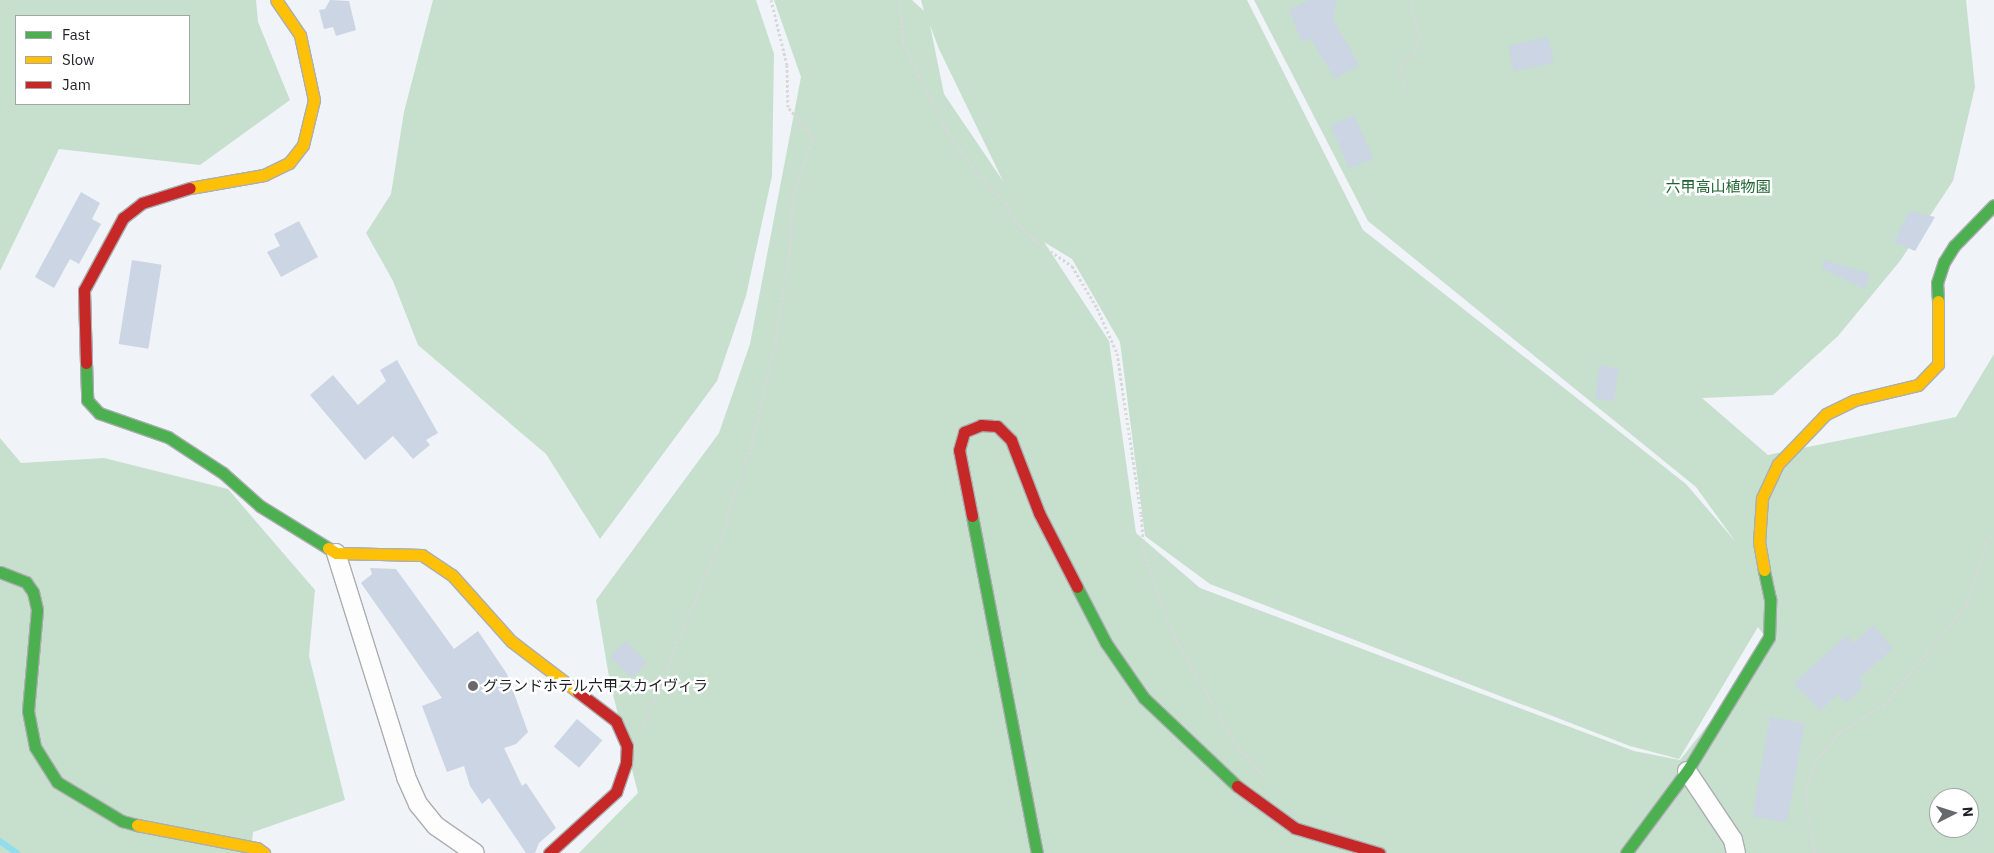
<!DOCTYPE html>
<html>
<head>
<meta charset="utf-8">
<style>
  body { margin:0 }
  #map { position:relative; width:1994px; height:853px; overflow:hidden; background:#f0f3f8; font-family:"IBM Plex Sans","Noto Sans JP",sans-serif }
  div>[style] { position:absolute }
  .green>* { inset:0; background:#c6e0cd }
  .stream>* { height:5.5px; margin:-2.75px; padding:0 2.75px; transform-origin:2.75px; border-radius:2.75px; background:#90dded }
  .building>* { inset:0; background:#cbd5e4; transform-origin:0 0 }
  .path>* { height:3px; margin-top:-1.5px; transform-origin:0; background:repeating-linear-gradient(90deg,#d6d8d9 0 2.5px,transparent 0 5px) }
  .roads { filter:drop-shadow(1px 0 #abaeb1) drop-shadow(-1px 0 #abaeb1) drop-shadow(0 1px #abaeb1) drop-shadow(0 -1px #abaeb1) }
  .street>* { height:18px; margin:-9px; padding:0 9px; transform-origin:9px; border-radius:9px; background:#fdfdfe }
  .fast>* { height:11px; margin:-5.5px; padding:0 5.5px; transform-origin:5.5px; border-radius:5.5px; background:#4caf50 }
  .slow>* { height:11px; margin:-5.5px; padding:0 5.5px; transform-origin:5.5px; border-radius:5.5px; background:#ffc107 }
  .jam>* { height:11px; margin:-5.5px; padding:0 5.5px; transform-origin:5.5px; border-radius:5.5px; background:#c62828 }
  .dots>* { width:14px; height:14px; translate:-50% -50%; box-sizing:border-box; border:2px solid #fff; border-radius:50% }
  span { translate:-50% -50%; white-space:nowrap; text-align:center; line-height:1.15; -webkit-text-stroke:5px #fff; paint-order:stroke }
  .park-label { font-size:15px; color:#1d6330 }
  .poi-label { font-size:15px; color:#1d1f22 }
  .left { translate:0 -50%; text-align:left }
  .legend { position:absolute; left:15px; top:15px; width:175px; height:90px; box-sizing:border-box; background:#fff; border:1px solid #a5a5a7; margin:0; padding:6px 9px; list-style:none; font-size:15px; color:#1d1f22 }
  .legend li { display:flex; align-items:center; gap:10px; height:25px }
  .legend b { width:25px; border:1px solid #a5a5a7 }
  .north { position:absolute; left:1929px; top:788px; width:50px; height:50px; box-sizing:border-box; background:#fff; border:1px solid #a5a5a7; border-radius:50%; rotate:85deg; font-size:14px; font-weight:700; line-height:20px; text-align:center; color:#1d1f22 }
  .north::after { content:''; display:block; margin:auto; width:18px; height:22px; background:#67696d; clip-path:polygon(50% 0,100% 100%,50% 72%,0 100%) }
</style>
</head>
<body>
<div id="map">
  <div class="green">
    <div style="clip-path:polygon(evenodd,0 0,256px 0,258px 22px,290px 100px,200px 165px,59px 149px,0 271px,0 0,189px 16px,189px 104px,16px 104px,16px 16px,189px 16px)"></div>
    <div style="clip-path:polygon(433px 0,756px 0,774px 54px,772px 176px,746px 296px,717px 381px,600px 539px,546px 454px,418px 345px,393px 281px,366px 233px,391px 194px,404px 112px)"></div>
    <div style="clip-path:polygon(evenodd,774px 0,912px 0,924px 11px,921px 0,1247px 0,1363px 230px,1686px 484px,1735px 541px,1696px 487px,1368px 221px,1254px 0,1966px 0,1975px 87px,1953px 181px,1900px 261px,1838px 336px,1773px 395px,1702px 398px,1768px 455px,1956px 417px,1994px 354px,1994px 853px,579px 853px,638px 793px,610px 683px,596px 600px,719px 433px,750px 344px,801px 77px,774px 0,930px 25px,939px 49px,1003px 181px,944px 94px,930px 25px,774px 0,1044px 242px,1072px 259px,1120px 342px,1145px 536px,1210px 584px,1630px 746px,1679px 759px,1758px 627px,1771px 645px,1680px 760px,1634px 751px,1200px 588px,1136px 533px,1109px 341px,1044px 242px,774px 0,1939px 798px,1969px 798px,1969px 828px,1939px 828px,1939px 798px)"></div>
    <div style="clip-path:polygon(0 438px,21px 463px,104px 458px,228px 489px,315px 590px,309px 656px,345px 800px,253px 832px,251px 853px,0 853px)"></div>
  </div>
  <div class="stream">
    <div style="left:0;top:841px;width:21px;rotate:35deg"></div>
  </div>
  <div class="building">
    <div style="clip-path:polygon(330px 0,349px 1px,356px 30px,336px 36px,333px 27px,324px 29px,319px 10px,325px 9px)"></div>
    <div style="clip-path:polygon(1310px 0,1336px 0,1334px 20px,1359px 65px,1335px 79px,1311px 39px,1302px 42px,1289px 10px)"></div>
    <div style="left:1548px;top:37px;width:26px;height:41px;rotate:77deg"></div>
    <div style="left:1354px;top:115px;width:47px;height:26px;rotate:66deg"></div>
    <div style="clip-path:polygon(81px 192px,100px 203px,92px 219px,101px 224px,79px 264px,70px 259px,54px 288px,35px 277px)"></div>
    <div style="clip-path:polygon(1909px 211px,1935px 217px,1915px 251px,1894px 242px)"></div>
    <div style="clip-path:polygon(299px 221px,318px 257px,281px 277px,267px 252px,280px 246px,274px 234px)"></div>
    <div style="left:132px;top:260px;width:30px;height:85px;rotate:9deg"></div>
    <div style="clip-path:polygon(1825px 260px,1870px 274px,1865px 289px,1821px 268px)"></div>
    <div style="clip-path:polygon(397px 360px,438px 433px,426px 440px,430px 445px,413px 459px,393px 436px,365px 460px,310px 395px,333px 375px,358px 405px,386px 381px,380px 370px)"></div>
    <div style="left:1599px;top:366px;width:19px;height:33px;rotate:6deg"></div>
    <div style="clip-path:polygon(370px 568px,396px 569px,454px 649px,478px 631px,507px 674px,528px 732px,516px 744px,504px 748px,522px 786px,526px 783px,556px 828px,539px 843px,535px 853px,526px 853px,489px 798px,482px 804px,470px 786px,464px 766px,447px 772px,422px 706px,442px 698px,361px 583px,372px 574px)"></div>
    <div style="clip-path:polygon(1873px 625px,1893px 648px,1859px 679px,1865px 685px,1846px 703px,1838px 694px,1820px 711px,1794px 683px,1847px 635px,1854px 643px)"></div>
    <div style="left:626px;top:641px;width:30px;height:22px;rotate:46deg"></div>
    <div style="left:1770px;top:717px;width:35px;height:101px;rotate:10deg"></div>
    <div style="left:577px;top:719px;width:33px;height:36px;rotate:40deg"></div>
  </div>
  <div class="path">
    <div style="left:900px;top:0;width:43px;rotate:86deg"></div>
    <div style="left:903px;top:43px;width:101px;rotate:63.4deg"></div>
    <div style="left:948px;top:133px;width:44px;rotate:54.2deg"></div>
    <div style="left:974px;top:169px;width:47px;rotate:46.7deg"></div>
    <div style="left:1006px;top:203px;width:19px;rotate:62deg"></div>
    <div style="left:1015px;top:220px;width:28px;rotate:46deg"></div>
    <div style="left:1034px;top:240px;width:46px;rotate:34.4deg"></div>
    <div style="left:1072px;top:266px;width:49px;rotate:59.2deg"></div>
    <div style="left:1097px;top:308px;width:49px;rotate:66deg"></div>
    <div style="left:1117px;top:353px;width:163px;rotate:81.5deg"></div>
    <div style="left:1141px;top:514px;width:40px;rotate:85.7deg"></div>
    <div style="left:1144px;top:554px;width:87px;rotate:69.9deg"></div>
    <div style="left:1174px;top:636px;width:120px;rotate:60.4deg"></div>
    <div style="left:1233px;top:740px;width:50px;rotate:49.9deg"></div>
    <div style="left:1406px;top:91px;width:26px;rotate:-103deg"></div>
    <div style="left:1400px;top:66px;width:19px;rotate:-43deg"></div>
    <div style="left:1414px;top:53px;width:17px;rotate:-69deg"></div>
    <div style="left:1420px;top:37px;width:38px;rotate:-105deg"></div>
    <div style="left:643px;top:727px;width:218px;rotate:-67.7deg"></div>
    <div style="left:726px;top:525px;width:10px;rotate:-84deg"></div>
    <div style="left:727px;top:515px;width:72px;rotate:-70.6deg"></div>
    <div style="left:751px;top:447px;width:106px;rotate:-76.9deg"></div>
    <div style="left:775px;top:344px;width:80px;rotate:-80.7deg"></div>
    <div style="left:788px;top:265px;width:74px;rotate:-85.4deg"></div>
    <div style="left:794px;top:191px;width:57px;rotate:-70.6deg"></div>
    <div style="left:813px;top:137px;width:39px;rotate:-130deg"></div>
    <div style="left:788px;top:107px;width:42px;rotate:-91.4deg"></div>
    <div style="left:787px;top:65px;width:67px;rotate:-103.8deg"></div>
    <div style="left:1815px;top:853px;width:56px;rotate:-100.3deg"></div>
    <div style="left:1805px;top:798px;width:38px;rotate:-75deg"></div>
    <div style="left:1815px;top:761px;width:38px;rotate:-49deg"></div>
    <div style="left:1840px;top:732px;width:53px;rotate:-31.9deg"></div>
    <div style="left:1885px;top:704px;width:128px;rotate:-50.7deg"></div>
    <div style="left:1966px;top:605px;width:71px;rotate:-71.1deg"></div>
    <div style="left:1989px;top:538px;width:5px;rotate:-11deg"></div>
  </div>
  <div class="roads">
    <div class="street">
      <div style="left:336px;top:553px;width:235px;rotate:72.6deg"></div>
      <div style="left:406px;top:777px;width:30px;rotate:66deg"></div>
      <div style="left:418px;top:804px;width:28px;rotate:51deg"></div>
      <div style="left:436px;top:826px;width:47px;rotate:34.7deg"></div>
      <div style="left:1687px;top:771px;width:83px;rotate:56.3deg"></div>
      <div style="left:1733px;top:840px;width:13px;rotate:77deg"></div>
    </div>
    <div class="fast">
      <div style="left:1938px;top:301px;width:18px;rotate:-93deg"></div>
      <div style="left:1937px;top:283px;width:22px;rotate:-72deg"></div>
      <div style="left:1944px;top:262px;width:19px;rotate:-58deg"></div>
      <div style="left:1954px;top:246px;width:57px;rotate:-45.7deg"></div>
      <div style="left:86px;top:363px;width:37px;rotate:88deg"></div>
      <div style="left:87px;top:400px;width:18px;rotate:47deg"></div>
      <div style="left:99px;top:413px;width:73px;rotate:19.2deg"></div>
      <div style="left:168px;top:437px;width:66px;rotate:33.2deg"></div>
      <div style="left:223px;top:473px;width:50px;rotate:41.7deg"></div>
      <div style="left:260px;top:506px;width:80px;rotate:31.7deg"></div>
      <div style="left:972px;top:516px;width:343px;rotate:79.1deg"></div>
      <div style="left:0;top:572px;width:28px;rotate:21deg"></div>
      <div style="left:26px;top:582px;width:12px;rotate:55deg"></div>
      <div style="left:33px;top:592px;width:18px;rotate:77deg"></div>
      <div style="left:37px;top:610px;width:101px;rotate:95.1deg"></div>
      <div style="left:28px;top:711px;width:37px;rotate:79deg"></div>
      <div style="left:35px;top:747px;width:41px;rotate:57.8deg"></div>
      <div style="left:57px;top:782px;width:76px;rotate:31deg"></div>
      <div style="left:122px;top:821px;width:16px;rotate:15deg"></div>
      <div style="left:1077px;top:587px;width:63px;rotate:62.6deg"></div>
      <div style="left:1106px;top:643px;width:67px;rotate:55.4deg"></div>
      <div style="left:1144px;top:698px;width:128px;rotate:43.4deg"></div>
      <div style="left:1626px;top:853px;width:102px;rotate:-53.4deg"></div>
      <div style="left:1687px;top:771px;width:157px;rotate:-58.5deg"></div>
      <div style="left:1769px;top:637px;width:38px;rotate:-88deg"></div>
      <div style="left:1770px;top:599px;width:30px;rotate:-102deg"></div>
    </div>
    <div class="slow">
      <div style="left:190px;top:188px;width:75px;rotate:-10deg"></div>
      <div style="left:264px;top:175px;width:28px;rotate:-26deg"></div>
      <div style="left:289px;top:163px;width:23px;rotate:-52deg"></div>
      <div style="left:303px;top:145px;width:46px;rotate:-76.3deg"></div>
      <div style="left:314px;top:100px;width:66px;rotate:-102.2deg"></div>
      <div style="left:300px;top:35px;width:42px;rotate:-124.4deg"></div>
      <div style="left:328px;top:548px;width:9px;rotate:32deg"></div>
      <div style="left:336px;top:553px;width:86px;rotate:1.3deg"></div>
      <div style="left:422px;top:555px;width:36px;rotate:34deg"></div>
      <div style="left:452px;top:575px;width:89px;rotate:48.2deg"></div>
      <div style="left:511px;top:641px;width:84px;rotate:37.3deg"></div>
      <div style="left:1764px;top:570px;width:27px;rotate:-100deg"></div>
      <div style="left:1759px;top:543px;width:45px;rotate:-86.2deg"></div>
      <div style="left:1762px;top:498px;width:38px;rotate:-65deg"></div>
      <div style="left:1778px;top:464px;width:69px;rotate:-46.2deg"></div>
      <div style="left:1826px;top:414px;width:32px;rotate:-26deg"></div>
      <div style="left:1855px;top:400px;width:65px;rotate:-13.4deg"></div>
      <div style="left:1918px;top:385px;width:29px;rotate:-46deg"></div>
      <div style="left:1938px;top:364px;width:63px;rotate:-90deg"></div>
      <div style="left:137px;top:825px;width:122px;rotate:10.9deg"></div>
      <div style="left:257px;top:848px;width:9px;rotate:36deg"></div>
    </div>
    <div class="jam">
      <div style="left:86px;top:363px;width:73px;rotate:-91.6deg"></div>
      <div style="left:84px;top:290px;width:82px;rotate:-61.6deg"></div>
      <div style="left:123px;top:218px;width:24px;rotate:-38deg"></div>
      <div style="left:142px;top:203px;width:50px;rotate:-17.4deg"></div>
      <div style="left:972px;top:516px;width:67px;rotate:-101.1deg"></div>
      <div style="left:959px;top:450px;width:19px;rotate:-74deg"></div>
      <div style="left:964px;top:432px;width:18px;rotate:-22deg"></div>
      <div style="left:981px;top:425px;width:16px;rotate:4deg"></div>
      <div style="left:997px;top:426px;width:20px;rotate:45deg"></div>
      <div style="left:1011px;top:440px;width:78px;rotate:69deg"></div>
      <div style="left:1039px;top:513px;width:83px;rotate:62.8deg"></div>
      <div style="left:1237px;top:786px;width:72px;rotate:35.9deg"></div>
      <div style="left:1295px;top:828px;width:88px;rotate:16.6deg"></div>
      <div style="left:549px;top:853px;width:91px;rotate:-42.3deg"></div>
      <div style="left:616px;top:792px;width:31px;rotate:-71deg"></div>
      <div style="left:626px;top:763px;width:17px;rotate:-87deg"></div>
      <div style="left:627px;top:746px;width:27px;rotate:-114deg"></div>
      <div style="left:616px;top:721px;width:48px;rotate:-142.7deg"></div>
    </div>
  </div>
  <div class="dots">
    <div style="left:473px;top:686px;background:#67696d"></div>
  </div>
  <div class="park-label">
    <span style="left:1718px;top:187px">六甲高山植物園</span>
  </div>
  <div class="poi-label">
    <span class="left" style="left:483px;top:686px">グランドホテル六甲スカイヴィラ</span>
  </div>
  <ul class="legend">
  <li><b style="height:6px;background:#4caf50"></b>Fast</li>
  <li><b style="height:6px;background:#ffc107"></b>Slow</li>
  <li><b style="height:6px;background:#c62828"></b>Jam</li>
  </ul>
  <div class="north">N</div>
</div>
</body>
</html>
